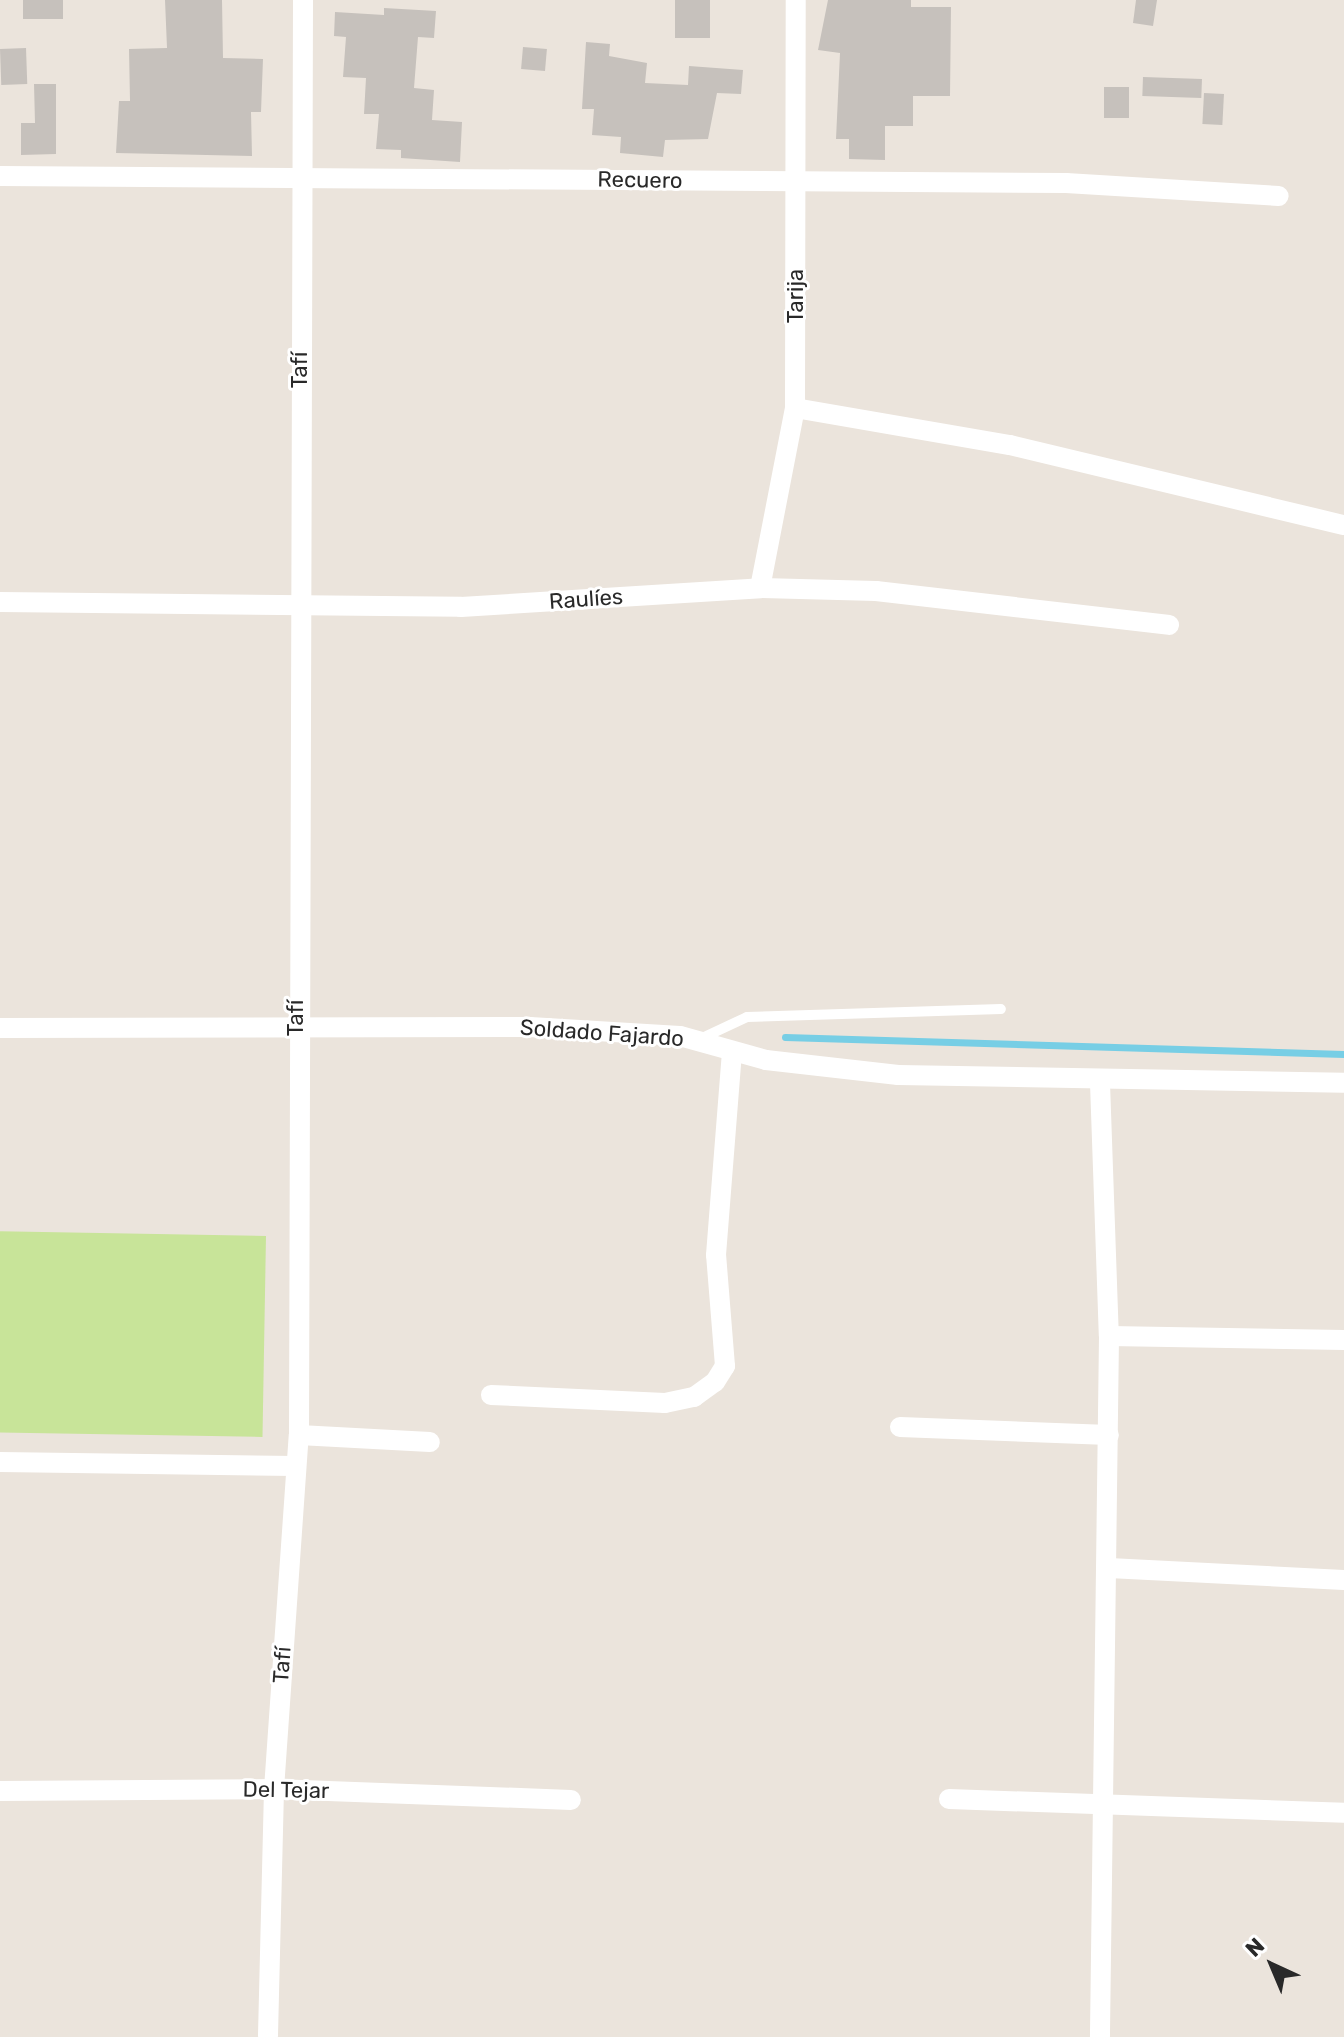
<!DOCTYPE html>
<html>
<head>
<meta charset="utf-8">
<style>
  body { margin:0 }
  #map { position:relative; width:1344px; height:2037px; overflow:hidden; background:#ebe4dc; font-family:Rubik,sans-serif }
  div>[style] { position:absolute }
  .pitch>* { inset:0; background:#c8e499; transform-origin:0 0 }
  .stream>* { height:7px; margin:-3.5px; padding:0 3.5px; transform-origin:3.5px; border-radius:3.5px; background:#77cee5 }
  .building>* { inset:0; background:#c6c1bc; transform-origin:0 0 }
  .service>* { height:10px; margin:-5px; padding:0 5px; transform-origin:5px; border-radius:5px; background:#fff }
  .minor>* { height:20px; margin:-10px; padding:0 10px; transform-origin:10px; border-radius:10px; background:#fff }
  span { translate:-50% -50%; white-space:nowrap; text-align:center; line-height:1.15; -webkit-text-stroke:6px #fff; paint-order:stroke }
  .street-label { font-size:22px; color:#292929 }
  .north { position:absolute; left:1232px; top:1925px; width:80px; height:80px; -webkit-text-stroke:6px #fff; paint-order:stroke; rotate:316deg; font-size:22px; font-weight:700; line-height:32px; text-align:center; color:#292929 }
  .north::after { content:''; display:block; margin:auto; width:28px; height:36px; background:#292929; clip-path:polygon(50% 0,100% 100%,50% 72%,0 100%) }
</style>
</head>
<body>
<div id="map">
  <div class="pitch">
    <div style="left:266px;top:1236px;width:201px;height:266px;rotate:91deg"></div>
  </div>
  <div class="stream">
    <div style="left:785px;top:1037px;width:559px;rotate:1.74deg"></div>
  </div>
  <div class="building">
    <div style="left:23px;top:0;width:40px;height:19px"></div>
    <div style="clip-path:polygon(165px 0,222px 0,223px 58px,263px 59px,261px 112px,251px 112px,252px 156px,116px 153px,119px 101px,130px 101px,129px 49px,167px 48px)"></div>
    <div style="left:675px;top:0;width:35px;height:38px"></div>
    <div style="clip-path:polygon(828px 0,911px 0,911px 7px,951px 7px,950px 96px,913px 96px,913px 126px,885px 126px,885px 160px,849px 159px,849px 139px,836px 139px,840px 53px,818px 50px)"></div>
    <div style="clip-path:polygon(1136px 0,1157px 0,1153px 26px,1133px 23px)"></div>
    <div style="clip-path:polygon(384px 8px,436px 11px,434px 38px,418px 37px,414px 88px,434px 90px,432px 120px,462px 122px,460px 162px,401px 158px,401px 150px,376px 149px,379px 114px,364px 114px,366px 78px,343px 77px,346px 37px,334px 36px,335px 12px,384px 15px)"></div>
    <div style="clip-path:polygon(586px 42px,610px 44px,609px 56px,647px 63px,645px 83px,688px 85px,689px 66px,743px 70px,741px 94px,717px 93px,708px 139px,665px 140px,663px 157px,620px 153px,621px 137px,592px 135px,594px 109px,582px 109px)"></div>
    <div style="left:523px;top:47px;width:24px;height:22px;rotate:5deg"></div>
    <div style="left:26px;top:48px;width:36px;height:26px;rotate:88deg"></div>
    <div style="left:1143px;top:77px;width:59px;height:19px;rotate:2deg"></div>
    <div style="clip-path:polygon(34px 84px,56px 84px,56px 154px,21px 155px,21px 123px,35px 123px)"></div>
    <div style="left:1104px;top:87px;width:25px;height:31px"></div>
    <div style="left:1204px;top:93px;width:20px;height:31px;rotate:3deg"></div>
  </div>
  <div class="service">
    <div style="left:700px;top:1039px;width:52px;rotate:-25.1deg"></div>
    <div style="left:747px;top:1017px;width:254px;rotate:-1.8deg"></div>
  </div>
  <div class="minor">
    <div style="left:0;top:176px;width:1066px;rotate:0.38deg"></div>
    <div style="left:1066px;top:183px;width:213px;rotate:3.5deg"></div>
    <div style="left:795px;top:408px;width:218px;rotate:9.8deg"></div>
    <div style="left:1010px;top:445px;width:343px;rotate:13.5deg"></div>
    <div style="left:760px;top:588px;width:183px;rotate:-79deg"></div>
    <div style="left:795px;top:408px;width:408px;rotate:-89.9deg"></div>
    <div style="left:0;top:602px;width:461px;rotate:0.6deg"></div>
    <div style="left:461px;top:607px;width:300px;rotate:-3.6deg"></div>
    <div style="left:760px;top:588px;width:116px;rotate:1.5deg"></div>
    <div style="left:876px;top:591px;width:295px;rotate:6.6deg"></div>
    <div style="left:0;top:1028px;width:530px;rotate:-0.11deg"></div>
    <div style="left:530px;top:1027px;width:150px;rotate:3.4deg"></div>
    <div style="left:680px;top:1036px;width:89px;rotate:15.6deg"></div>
    <div style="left:766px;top:1060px;width:133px;rotate:6.5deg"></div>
    <div style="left:898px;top:1075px;width:446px;rotate:1deg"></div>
    <div style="left:1100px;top:1083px;width:253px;rotate:88deg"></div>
    <div style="left:1109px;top:1336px;width:701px;rotate:90.74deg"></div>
    <div style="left:1109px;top:1336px;width:235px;rotate:1deg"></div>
    <div style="left:491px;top:1395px;width:174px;rotate:2.6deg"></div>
    <div style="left:665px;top:1403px;width:30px;rotate:-12deg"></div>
    <div style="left:694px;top:1397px;width:26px;rotate:-36deg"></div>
    <div style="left:715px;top:1382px;width:19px;rotate:-58deg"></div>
    <div style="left:725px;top:1366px;width:111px;rotate:-94.6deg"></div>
    <div style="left:716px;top:1255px;width:204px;rotate:-85.5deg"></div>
    <div style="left:900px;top:1427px;width:209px;rotate:2.2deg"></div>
    <div style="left:299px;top:1435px;width:131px;rotate:3.1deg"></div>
    <div style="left:0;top:1462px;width:295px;rotate:0.8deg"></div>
    <div style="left:1109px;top:1568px;width:235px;rotate:2.9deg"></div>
    <div style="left:0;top:1791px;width:274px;rotate:-0.4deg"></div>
    <div style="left:274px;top:1789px;width:297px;rotate:2.1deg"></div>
    <div style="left:949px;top:1799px;width:395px;rotate:2deg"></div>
    <div style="left:268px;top:2035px;width:246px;rotate:-88.6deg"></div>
    <div style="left:274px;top:1789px;width:355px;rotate:-86deg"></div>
    <div style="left:299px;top:1435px;width:1435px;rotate:-89.84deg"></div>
  </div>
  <div class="street-label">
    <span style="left:640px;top:180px;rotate:1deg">Recuero</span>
    <span style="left:796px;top:296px;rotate:-90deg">Tarija</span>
    <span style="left:300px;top:370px;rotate:-90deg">Tafí</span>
    <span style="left:586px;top:599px;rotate:-4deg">Raulíes</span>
    <span style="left:296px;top:1018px;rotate:-90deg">Tafí</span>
    <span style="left:602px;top:1033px;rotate:4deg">Soldado Fajardo</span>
    <span style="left:282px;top:1665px;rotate:-86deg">Tafí</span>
    <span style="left:286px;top:1790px;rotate:1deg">Del Tejar</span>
  </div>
  <div class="north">N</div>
</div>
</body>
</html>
